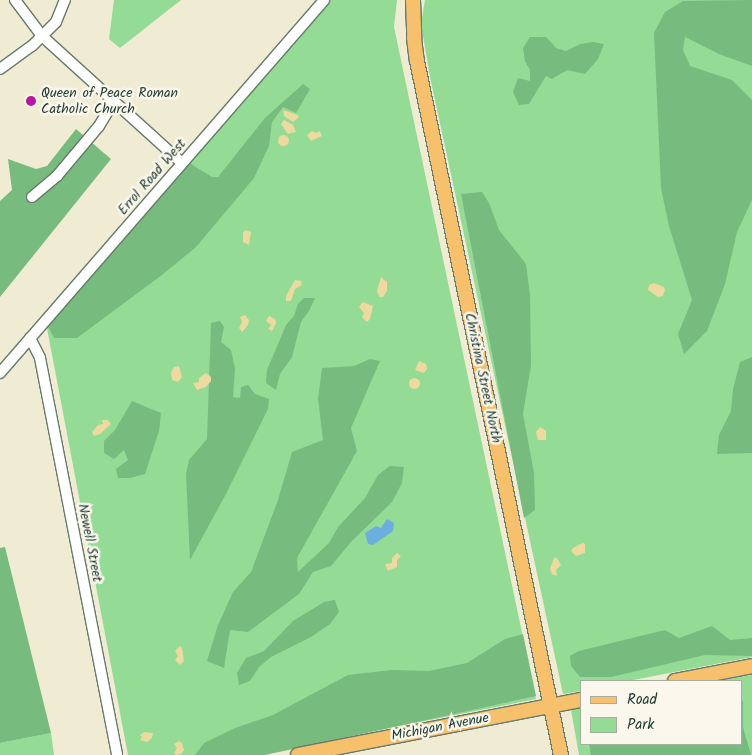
<!DOCTYPE html>
<html>
<head>
<meta charset="utf-8">
<style>
  body { margin:0 }
  #map { position:relative; width:752px; height:755px; overflow:hidden; background:#f0ebd3; font-family:Kalam,sans-serif }
  div>[style] { position:absolute }
  .green>* { inset:0; background:#94db95 }
  .forest>* { inset:0; background:#77bb7e }
  .sand>* { inset:0; background:#eeda9e }
  .round { border-radius:50% }
  .water>* { inset:0; background:#6bafe0 }
  .roads { filter:drop-shadow(1px 0 #687a6c) drop-shadow(-1px 0 #687a6c) drop-shadow(0 1px #687a6c) drop-shadow(0 -1px #687a6c) }
  .minor>* { height:10px; margin:-5px; padding:0 5px; transform-origin:5px; border-radius:5px; background:#fff }
  .major>* { height:14px; margin:-7px; padding:0 7px; transform-origin:7px; border-radius:7px; background:#f7c06c }
  .dots>* { width:14px; height:14px; translate:-50% -50%; box-sizing:border-box; border:2px solid #fbf7ec; border-radius:50% }
  span { translate:-50% -50%; white-space:nowrap; text-align:center; line-height:1.15; -webkit-text-stroke:5px #fbf7ec; paint-order:stroke }
  .poi-label { font-size:14px; color:#1f3d34 }
  .left { translate:0 -50%; text-align:left }
  .street-label { font-size:14px; color:#1f3d34 }
  .legend { position:absolute; left:580px; top:680px; width:162px; height:65px; box-sizing:border-box; background:#fbf7ec; border:1px solid #a3ada2; margin:0; padding:6px 9px; list-style:none; font-size:15px; color:#1f3d34 }
  .legend li { display:flex; align-items:center; gap:10px; height:25px }
  .legend b { width:25px; border:1px solid #a3ada2 }
</style>
</head>
<body>
<div id="map">
  <div class="green">
    <div style="clip-path:polygon(114px 0,181px 0,120px 48px,109px 39px)"></div>
    <div style="clip-path:polygon(330px 0,397px 0,394px 27px,536px 699px,252px 755px,128px 755px,46px 323px)"></div>
    <div style="clip-path:polygon(425px 0,752px 0,752px 657px,628px 681px,581px 681px,581px 691px,563px 694px,430px 77px,421px 24px)"></div>
    <div style="clip-path:polygon(752px 675px,752px 755px,579px 755px,571px 710px,581px 708px,581px 744px,741px 744px,741px 681px,717px 681px)"></div>
    <div style="clip-path:polygon(51px 733px,54px 755px,0 755px,0 743px)"></div>
  </div>
  <div class="forest">
    <div style="clip-path:polygon(752px 0,752px 66px,719px 54px,685px 37px,683px 50px,690px 66px,732px 80px,752px 100px,752px 200px,737px 232px,725px 284px,707px 331px,684px 354px,678px 334px,692px 300px,669px 226px,661px 188px,654px 33px,665px 12px,683px 1px)"></div>
    <div style="clip-path:polygon(530px 37px,546px 37px,556px 48px,566px 51px,580px 44px,593px 42px,604px 44px,598px 59px,585px 74px,567px 70px,552px 79px,546px 76px,529px 104px,519px 105px,513px 92px,518px 78px,530px 81px,530px 70px,525px 61px,523px 48px)"></div>
    <div style="clip-path:polygon(303px 84px,310px 89px,296px 113px,283px 107px,272px 122px,269px 146px,254px 178px,196px 247px,162px 275px,77px 338px,54px 338px,46px 323px,186px 161px,212px 177px,218px 177px,265px 118px)"></div>
    <div style="clip-path:polygon(76px 129px,111px 159px,0 297px,0 201px,12px 190px,8px 159px,36px 169px,47px 166px)"></div>
    <div style="clip-path:polygon(482px 192px,489px 203px,499px 230px,526px 264px,530px 295px,531px 365px,523px 414px,534px 473px,535px 510px,524px 518px,461px 194px)"></div>
    <div style="clip-path:polygon(304px 298px,315px 298px,309px 311px,301px 322px,292px 357px,280px 374px,276px 390px,266px 383px,267px 370px,286px 325px,294px 316px,298px 304px)"></div>
    <div style="clip-path:polygon(220px 321px,224px 327px,221px 342px,231px 350px,235px 369px,233px 397px,240px 398px,241px 387px,248px 385px,255px 394px,269px 399px,268px 409px,227px 492px,190px 560px,186px 474px,189px 460px,207px 439px,211px 323px)"></div>
    <div style="clip-path:polygon(752px 357px,752px 453px,717px 454px,719px 435px,731px 411px,733px 389px,740px 362px)"></div>
    <div style="clip-path:polygon(370px 359px,380px 361px,351px 428px,357px 451px,297px 558px,298px 572px,329px 543px,338px 527px,365px 498px,378px 475px,390px 466px,404px 467px,402px 483px,392px 502px,351px 542px,331px 566px,313px 572px,299px 594px,248px 632px,230px 630px,224px 668px,207px 661px,218px 625px,233px 592px,251px 572px,278px 500px,292px 452px,323px 440px,318px 399px,322px 368px,354px 366px)"></div>
    <div style="clip-path:polygon(132px 401px,161px 413px,159px 431px,145px 474px,130px 478px,118px 478px,116px 469px,128px 460px,124px 450px,114px 459px,104px 453px,104px 441px,115px 430px)"></div>
    <div style="clip-path:polygon(5px 547px,51px 733px,0 743px,0 548px)"></div>
    <div style="clip-path:polygon(335px 600px,339px 612px,330px 624px,311px 637px,271px 657px,259px 667px,250px 681px,239px 685px,237px 673px,246px 658px,264px 651px,293px 621px,324px 602px)"></div>
    <div style="clip-path:polygon(712px 626px,730px 640px,752px 638px,752px 656px,705px 655px,611px 677px,580px 677px,571px 666px,570px 656px,579px 651px,665px 630px,679px 638px)"></div>
    <div style="clip-path:polygon(523px 634px,536px 696px,265px 755px,195px 755px,204px 743px,235px 728px,273px 715px,348px 675px,391px 670px,429px 671px,467px 663px,505px 639px)"></div>
    <div style="clip-path:polygon(741px 700px,743px 701px,743px 727px,751px 755px,591px 755px,589px 744px,741px 744px)"></div>
  </div>
  <div class="sand">
    <div style="clip-path:polygon(283px 110px,298px 115px,299px 117px,293px 122px,284px 116px)"></div>
    <div style="clip-path:polygon(284px 120px,293px 125px,296px 132px,288px 134px,281px 124px)"></div>
    <div style="clip-path:polygon(312px 131px,316px 133px,320px 131px,322px 136px,311px 141px,307px 135px)"></div>
    <div class="round" style="left:277.5px;top:134.5px;width:11px;height:11px"></div>
    <div style="clip-path:polygon(245px 230px,251px 232px,249px 245px,243px 242px,243px 233px)"></div>
    <div style="clip-path:polygon(381px 277px,387px 282px,387px 291px,383px 297px,379px 297px,377px 291px)"></div>
    <div style="clip-path:polygon(295px 280px,301px 281px,302px 285px,295px 289px,291px 301px,286px 301px,286px 296px)"></div>
    <div style="clip-path:polygon(654px 283px,664px 287px,665px 290px,663px 296px,658px 297px,648px 290px,649px 285px)"></div>
    <div style="clip-path:polygon(363px 302px,373px 306px,370px 319px,367px 322px,362px 317px,364px 313px,359px 307px)"></div>
    <div style="clip-path:polygon(245px 315px,249px 320px,248px 325px,242px 332px,239px 328px,242px 322px,240px 317px)"></div>
    <div style="clip-path:polygon(269px 316px,275px 319px,276px 323px,272px 331px,268px 329px,271px 325px,266px 321px)"></div>
    <div style="clip-path:polygon(419px 361px,426px 364px,427px 369px,424px 373px,415px 370px)"></div>
    <div style="clip-path:polygon(179px 366px,182px 377px,178px 382px,172px 380px,171px 373px,174px 367px)"></div>
    <div style="clip-path:polygon(206px 373px,211px 377px,211px 381px,206px 387px,197px 390px,193px 383px,199px 382px,199px 378px)"></div>
    <div class="round" style="left:408.5px;top:377.5px;width:11px;height:11px"></div>
    <div style="clip-path:polygon(102px 420px,108px 420px,111px 424px,100px 434px,94px 436px,92px 432px,98px 425px,103px 424px)"></div>
    <div style="clip-path:polygon(540px 427px,546px 431px,546px 440px,538px 440px,536px 432px)"></div>
    <div style="clip-path:polygon(583px 543px,585px 544px,585px 553px,576px 556px,571px 551px,573px 548px)"></div>
    <div style="clip-path:polygon(397px 553px,401px 556px,397px 560px,397px 567px,388px 571px,385px 564px,392px 563px,392px 558px)"></div>
    <div style="clip-path:polygon(554px 558px,557px 558px,561px 565px,556px 570px,557px 576px,552px 574px,550px 569px)"></div>
    <div style="clip-path:polygon(180px 646px,182px 648px,184px 661px,180px 665px,175px 660px,178px 656px,175px 651px)"></div>
    <div style="clip-path:polygon(144px 732px,153px 733px,152px 738px,147px 742px,140px 740px,142px 737px,140px 735px)"></div>
    <div style="clip-path:polygon(179px 741px,182px 743px,184px 750px,181px 754px,176px 755px,174px 753px,177px 748px,174px 744px)"></div>
  </div>
  <div class="water">
    <div style="clip-path:polygon(387px 519px,394px 523px,393px 531px,373px 545px,368px 544px,365px 533px,376px 526px,381px 528px)"></div>
  </div>
  <div class="roads">
    <div class="minor">
      <div style="left:15px;top:0;width:45px;rotate:53.1deg"></div>
      <div style="left:42px;top:36px;width:189px;rotate:42.2deg"></div>
      <div style="left:0;top:69px;width:39px;rotate:-36deg"></div>
      <div style="left:32px;top:46px;width:34px;rotate:-45deg"></div>
      <div style="left:56px;top:22px;width:24px;rotate:-68deg"></div>
      <div style="left:32px;top:197px;width:33px;rotate:-40deg"></div>
      <div style="left:57px;top:176px;width:65px;rotate:-50deg"></div>
      <div style="left:99px;top:126px;width:29px;rotate:-59deg"></div>
      <div style="left:30px;top:338px;width:22px;rotate:63deg"></div>
      <div style="left:40px;top:358px;width:404px;rotate:79deg"></div>
      <div style="left:0;top:373px;width:494px;rotate:-49deg"></div>
    </div>
    <div class="major">
      <div style="left:413px;top:0;width:38px;rotate:88deg"></div>
      <div style="left:414px;top:38px;width:23px;rotate:83deg"></div>
      <div style="left:417px;top:61px;width:709px;rotate:78.28deg"></div>
      <div style="left:675px;top:681px;width:78px;rotate:-11deg"></div>
      <div style="left:298px;top:755px;width:288px;rotate:-11deg"></div>
    </div>
  </div>
  <div class="dots">
    <div style="left:31px;top:101px;background:#b5179e"></div>
  </div>
  <div class="poi-label">
    <span class="left" style="left:41px;top:101px">Queen of Peace Roman<br>Catholic Church</span>
  </div>
  <div class="street-label">
    <span style="left:152px;top:177px;rotate:-49deg">Errol Road West</span>
    <span style="left:483px;top:378px;rotate:78deg">Christina Street North</span>
    <span style="left:90px;top:543px;rotate:79deg">Newell Street</span>
    <span style="left:440px;top:727px;rotate:-11deg">Michigan Avenue</span>
  </div>
  <ul class="legend">
  <li><b style="height:6px;background:#f7c06c"></b>Road</li>
  <li><b style="height:14px;background:#94db95"></b>Park</li>
  </ul>
</div>
</body>
</html>
